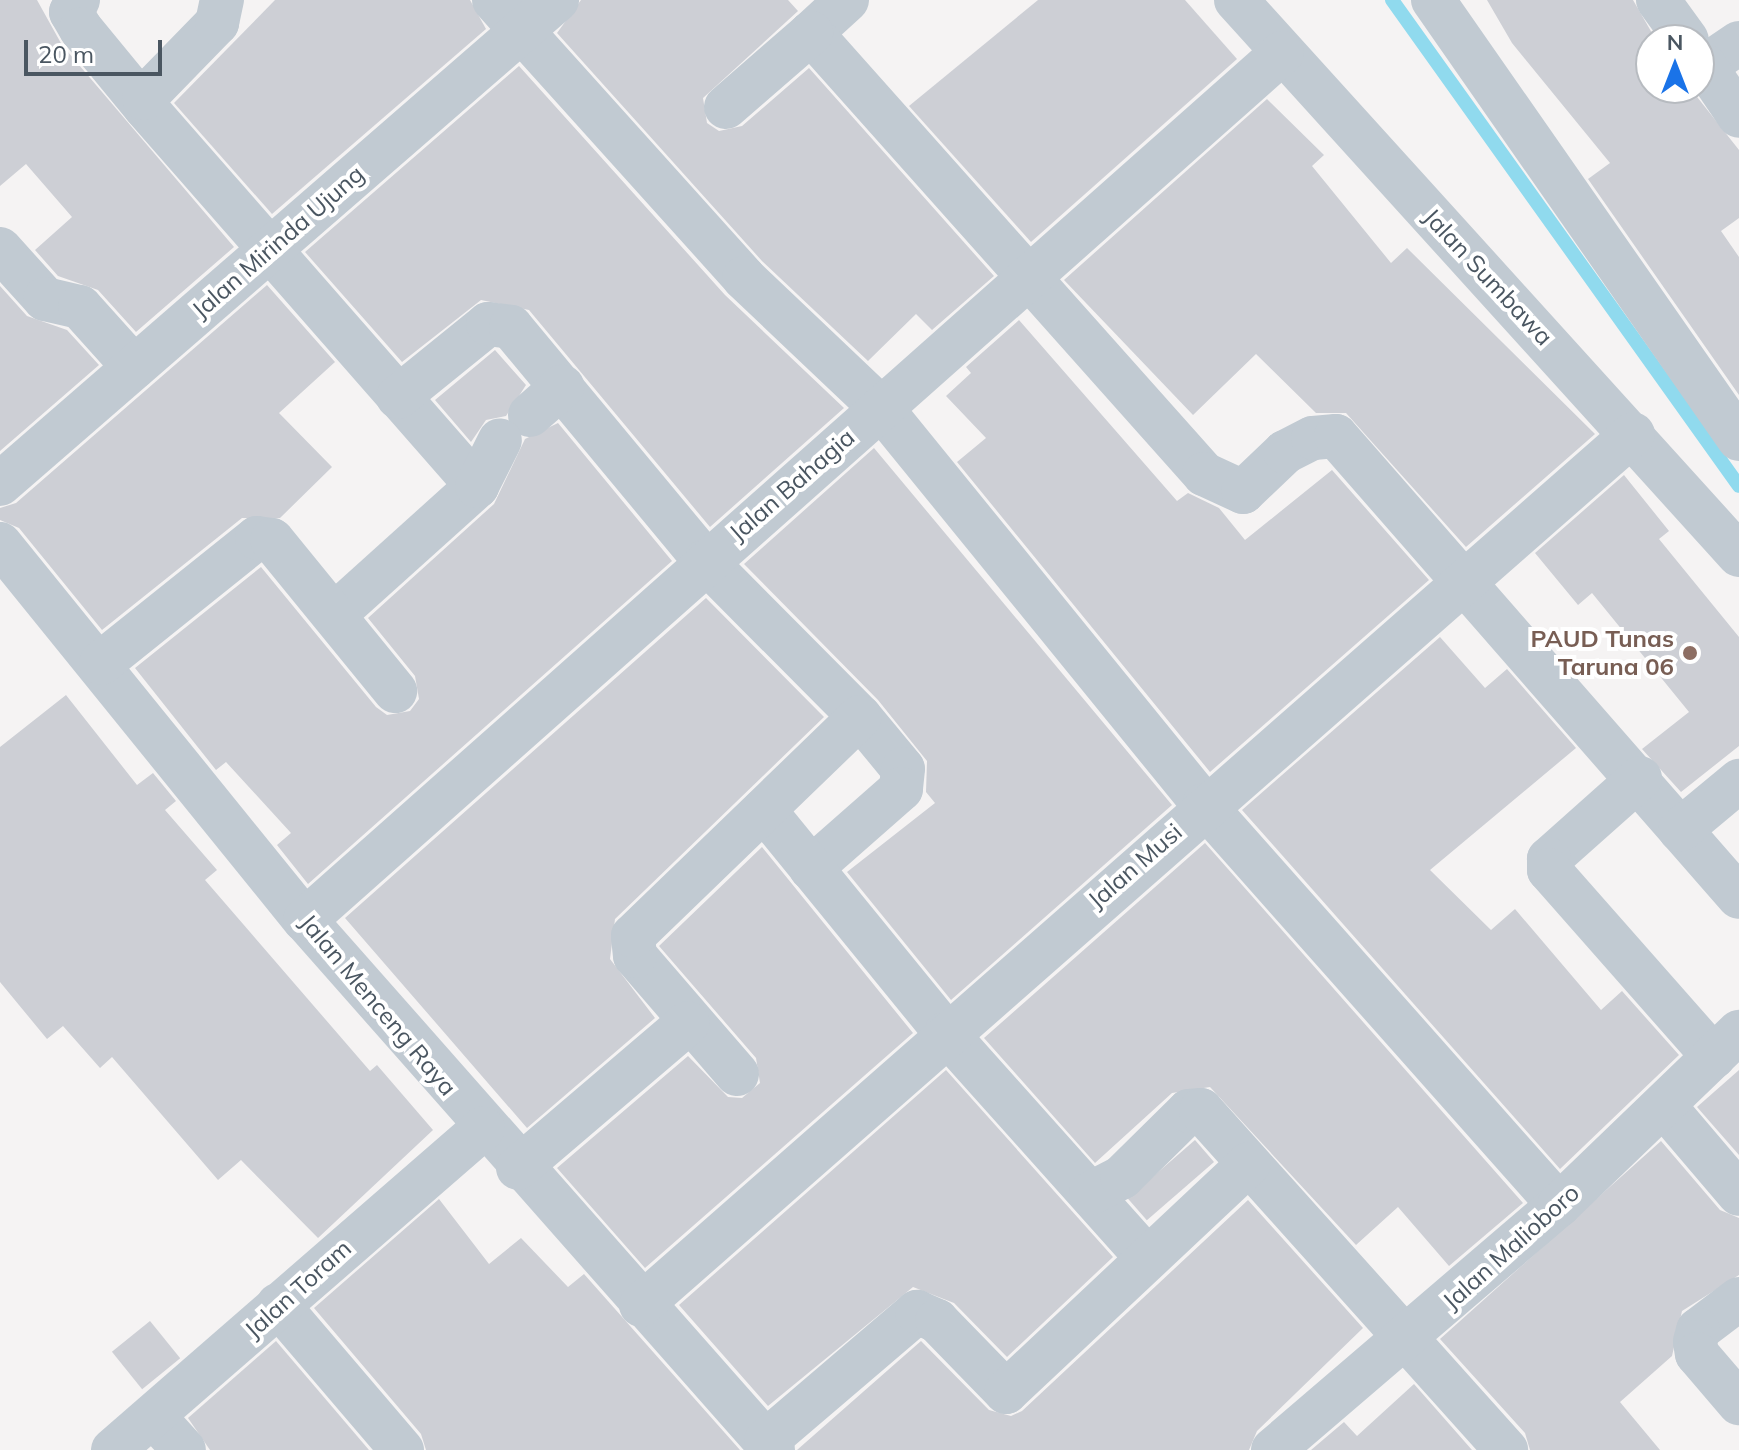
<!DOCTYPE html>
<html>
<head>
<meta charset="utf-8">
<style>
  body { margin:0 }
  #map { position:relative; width:1739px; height:1450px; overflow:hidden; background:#f5f3f3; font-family:Mulish,sans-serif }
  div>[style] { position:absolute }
  .stream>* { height:14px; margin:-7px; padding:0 7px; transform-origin:7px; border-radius:7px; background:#90daee }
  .building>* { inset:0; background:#cdcfd5; transform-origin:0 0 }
  .minor>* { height:44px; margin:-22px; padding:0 22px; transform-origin:22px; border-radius:22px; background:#c1cad2 }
  .dots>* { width:22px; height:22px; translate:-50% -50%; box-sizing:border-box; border:4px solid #fff; border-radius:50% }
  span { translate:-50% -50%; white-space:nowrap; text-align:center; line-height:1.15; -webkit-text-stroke:8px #fff; paint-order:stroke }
  .street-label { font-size:24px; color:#4a5661 }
  .education-label { font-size:24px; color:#785e54; font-weight:700 }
  .right { translate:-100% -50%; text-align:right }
  .north { position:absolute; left:1635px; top:24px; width:80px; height:80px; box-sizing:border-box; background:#fff; border:2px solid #b7bbc0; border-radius:50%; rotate:0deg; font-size:22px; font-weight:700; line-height:32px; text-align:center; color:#4a5661 }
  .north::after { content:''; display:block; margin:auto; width:28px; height:36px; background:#1a73e8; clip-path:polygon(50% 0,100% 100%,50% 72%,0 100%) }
  .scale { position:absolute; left:24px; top:40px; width:138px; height:36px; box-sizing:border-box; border:4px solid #4a5661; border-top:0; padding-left:10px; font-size:24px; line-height:28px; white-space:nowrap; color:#4a5661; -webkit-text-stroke:6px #fff; paint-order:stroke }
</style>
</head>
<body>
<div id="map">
  <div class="stream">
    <div style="left:1392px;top:0;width:597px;rotate:54.47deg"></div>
  </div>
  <div class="building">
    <div style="clip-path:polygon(0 0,37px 0,62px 45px,234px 247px,136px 332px,98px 290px,58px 276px,35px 250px,72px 217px,26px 164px,0 186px)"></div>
    <div style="clip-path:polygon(275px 0,470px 0,486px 29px,272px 214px,174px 103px)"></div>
    <div style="clip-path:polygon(581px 0,788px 0,798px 11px,703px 98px,707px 123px,719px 131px,742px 126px,809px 68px,994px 276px,932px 330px,916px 314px,868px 361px,762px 261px,557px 33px)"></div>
    <div style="clip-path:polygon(1038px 0,1185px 0,1237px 59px,1031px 242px,909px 106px)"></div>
    <div style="clip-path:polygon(1487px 0,1633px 0,1656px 40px,1651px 88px,1690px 88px,1739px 150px,1739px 218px,1721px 231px,1739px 257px,1739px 395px,1588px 179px,1610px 163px,1512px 43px)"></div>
    <div style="clip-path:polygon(519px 66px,725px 295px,844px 408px,710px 527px,529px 310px,481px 300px,402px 362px,305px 252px)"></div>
    <div style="clip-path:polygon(1267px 99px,1324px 155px,1312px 166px,1391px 263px,1407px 248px,1595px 434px,1466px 547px,1346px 413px,1316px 413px,1256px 354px,1193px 415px,1064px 280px)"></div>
    <div style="clip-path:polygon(267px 285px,335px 362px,279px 413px,332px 467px,280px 518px,242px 518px,102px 630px,19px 528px,0 520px,0 508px,16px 503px)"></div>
    <div style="clip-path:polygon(0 286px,27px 316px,67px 330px,99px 365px,0 451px)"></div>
    <div style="clip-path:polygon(1019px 320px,1177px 501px,1188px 493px,1219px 508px,1245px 540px,1332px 470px,1429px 580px,1210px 772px,957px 462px,986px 438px,946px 396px,971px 373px,966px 367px)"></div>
    <div style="clip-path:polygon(495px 350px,526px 385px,506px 416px,486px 420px,471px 442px,435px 400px)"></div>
    <div style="clip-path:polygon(558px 423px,672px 561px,308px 884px,277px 845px,291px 833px,226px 762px,216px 770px,135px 668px,261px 567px,376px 707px,387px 715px,410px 711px,419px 699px,415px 676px,368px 618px,494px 504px,525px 439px)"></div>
    <div style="clip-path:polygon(874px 448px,1172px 805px,951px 1000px,847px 872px,935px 803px,926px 792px,927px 761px,878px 700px,744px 564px)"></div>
    <div style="clip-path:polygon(1624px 475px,1669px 531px,1659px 539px,1739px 637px,1739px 746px,1681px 792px,1642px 749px,1689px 712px,1592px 593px,1578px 605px,1535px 553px)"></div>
    <div style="clip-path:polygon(706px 598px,824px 717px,615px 919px,610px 959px,655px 1018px,527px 1128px,345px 918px)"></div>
    <div style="clip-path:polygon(1440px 637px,1485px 688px,1507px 669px,1576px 748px,1430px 870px,1491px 930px,1515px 909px,1601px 1010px,1622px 991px,1679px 1055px,1560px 1169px,1242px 810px)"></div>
    <div style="clip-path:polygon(66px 695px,137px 785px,153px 773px,176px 801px,165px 810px,217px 870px,205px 880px,370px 1071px,377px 1065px,433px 1130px,318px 1238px,241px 1160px,218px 1180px,112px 1057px,100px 1068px,63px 1026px,47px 1039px,0 982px,0 747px)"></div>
    <div style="clip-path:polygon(1205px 843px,1523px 1203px,1449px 1266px,1398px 1207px,1356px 1245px,1210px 1087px,1172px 1093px,1095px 1163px,984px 1038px)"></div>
    <div style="clip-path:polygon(762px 847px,913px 1033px,645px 1268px,557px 1168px,688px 1056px,728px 1097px,742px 1098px,760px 1083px,756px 1058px,659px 946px)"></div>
    <div style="clip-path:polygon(946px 1070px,1113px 1257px,1007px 1357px,954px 1303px,913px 1287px,768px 1406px,679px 1305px)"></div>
    <div style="clip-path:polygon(1739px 1070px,1739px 1155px,1697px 1107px)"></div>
    <div style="left:1195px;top:1140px;width:29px;height:89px;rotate:49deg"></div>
    <div style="clip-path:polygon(1661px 1141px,1720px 1210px,1739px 1218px,1739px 1275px,1682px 1311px,1672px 1356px,1620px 1402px,1660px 1450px,1530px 1450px,1525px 1433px,1440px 1339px)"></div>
    <div style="clip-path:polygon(439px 1199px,489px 1264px,521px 1238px,568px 1287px,584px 1274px,740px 1450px,426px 1450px,421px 1434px,314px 1308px)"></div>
    <div style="clip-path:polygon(1248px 1200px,1363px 1328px,1257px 1431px,1249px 1450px,797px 1450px,921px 1341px,989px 1410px,1011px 1416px,1022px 1411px)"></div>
    <div style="left:150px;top:1321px;width:48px;height:49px;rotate:51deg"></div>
    <div style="clip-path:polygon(276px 1341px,369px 1450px,210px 1450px,188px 1418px)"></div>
    <div style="clip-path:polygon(1414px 1384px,1472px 1450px,1311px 1450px,1344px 1422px,1357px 1436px)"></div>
  </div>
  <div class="minor">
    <div style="left:78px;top:0;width:14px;rotate:120deg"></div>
    <div style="left:71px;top:12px;width:20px;rotate:60deg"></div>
    <div style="left:81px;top:29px;width:101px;rotate:50.6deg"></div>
    <div style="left:145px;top:107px;width:504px;rotate:48.78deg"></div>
    <div style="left:494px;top:0;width:374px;rotate:48deg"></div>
    <div style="left:744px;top:278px;width:189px;rotate:43.5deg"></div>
    <div style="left:881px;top:408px;width:512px;rotate:50.87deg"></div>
    <div style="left:1204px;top:805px;width:535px;rotate:48.41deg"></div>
    <div style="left:847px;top:0;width:49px;rotate:137.5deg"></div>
    <div style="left:811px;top:33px;width:591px;rotate:48.29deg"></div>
    <div style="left:1204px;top:474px;width:43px;rotate:24.8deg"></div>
    <div style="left:1243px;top:492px;width:58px;rotate:-43.6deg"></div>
    <div style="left:1285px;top:452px;width:31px;rotate:-27deg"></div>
    <div style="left:1313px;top:438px;width:23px;rotate:-5deg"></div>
    <div style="left:1336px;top:436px;width:612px;rotate:48.84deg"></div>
    <div style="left:1236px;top:0;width:749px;rotate:47.81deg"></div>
    <div style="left:1433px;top:0;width:535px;rotate:55.12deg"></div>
    <div style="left:1658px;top:0;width:49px;rotate:54.1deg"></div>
    <div style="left:1699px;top:57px;width:11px;rotate:56deg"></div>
    <div style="left:1705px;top:66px;width:41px;rotate:-34.1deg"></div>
    <div style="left:1705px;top:66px;width:60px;rotate:55.8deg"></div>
    <div style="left:144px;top:98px;width:105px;rotate:-45.8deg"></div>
    <div style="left:217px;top:23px;width:24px;rotate:-78deg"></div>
    <div style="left:726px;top:107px;width:113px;rotate:-41deg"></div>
    <div style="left:0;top:249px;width:67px;rotate:48deg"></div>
    <div style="left:45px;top:299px;width:36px;rotate:13deg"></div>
    <div style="left:80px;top:307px;width:81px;rotate:48deg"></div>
    <div style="left:398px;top:397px;width:116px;rotate:-39deg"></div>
    <div style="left:488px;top:324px;width:23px;rotate:7deg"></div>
    <div style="left:511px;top:327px;width:304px;rotate:50.3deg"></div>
    <div style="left:705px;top:561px;width:220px;rotate:45.2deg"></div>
    <div style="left:860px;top:717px;width:67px;rotate:50.4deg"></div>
    <div style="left:903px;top:769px;width:20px;rotate:96deg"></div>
    <div style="left:901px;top:789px;width:120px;rotate:138.7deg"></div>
    <div style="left:530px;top:415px;width:43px;rotate:-41.2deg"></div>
    <div style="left:0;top:484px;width:738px;rotate:-40.99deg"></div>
    <div style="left:0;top:544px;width:484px;rotate:51deg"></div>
    <div style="left:305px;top:920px;width:707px;rotate:48.55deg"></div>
    <div style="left:335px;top:614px;width:191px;rotate:-42deg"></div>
    <div style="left:477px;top:486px;width:51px;rotate:-63.4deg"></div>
    <div style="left:101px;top:663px;width:200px;rotate:-38.7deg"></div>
    <div style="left:257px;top:538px;width:15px;rotate:8deg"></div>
    <div style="left:272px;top:540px;width:195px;rotate:50.8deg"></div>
    <div style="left:1640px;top:778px;width:122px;rotate:138.3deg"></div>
    <div style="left:1549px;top:859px;width:11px;rotate:90deg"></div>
    <div style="left:1549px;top:870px;width:249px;rotate:48.6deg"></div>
    <div style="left:764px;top:810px;width:288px;rotate:50.8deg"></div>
    <div style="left:946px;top:1033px;width:300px;rotate:48.2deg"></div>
    <div style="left:1680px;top:830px;width:77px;rotate:-39.7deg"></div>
    <div style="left:305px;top:920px;width:1306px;rotate:-41.59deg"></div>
    <div style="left:737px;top:1074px;width:156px;rotate:-130.8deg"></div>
    <div style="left:635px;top:956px;width:20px;rotate:-96deg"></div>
    <div style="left:633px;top:936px;width:315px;rotate:-44deg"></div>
    <div style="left:1665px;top:1107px;width:114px;rotate:49.6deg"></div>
    <div style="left:518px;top:1168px;width:223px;rotate:-40.5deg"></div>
    <div style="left:1091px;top:1193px;width:35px;rotate:-27deg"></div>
    <div style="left:1122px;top:1177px;width:94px;rotate:-44.6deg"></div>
    <div style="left:1189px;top:1111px;width:12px;rotate:-5deg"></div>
    <div style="left:1201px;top:1110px;width:457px;rotate:48.1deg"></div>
    <div style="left:1739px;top:1299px;width:51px;rotate:142.9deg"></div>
    <div style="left:1698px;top:1330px;width:12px;rotate:104deg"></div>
    <div style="left:1695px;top:1342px;width:12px;rotate:81deg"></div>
    <div style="left:1697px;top:1354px;width:65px;rotate:49.4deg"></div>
    <div style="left:278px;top:1305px;width:191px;rotate:49.5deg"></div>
    <div style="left:641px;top:1305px;width:1320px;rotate:-41.28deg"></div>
    <div style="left:155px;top:1418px;width:43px;rotate:47.8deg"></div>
    <div style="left:766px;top:1441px;width:199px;rotate:-40.5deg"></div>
    <div style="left:917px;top:1312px;width:22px;rotate:24deg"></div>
    <div style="left:937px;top:1321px;width:99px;rotate:45.8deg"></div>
    <div style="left:1006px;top:1392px;width:333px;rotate:-43.2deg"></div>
    <div style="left:113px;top:1450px;width:490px;rotate:-41deg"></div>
    <div style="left:1273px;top:1450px;width:377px;rotate:-40.6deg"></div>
    <div style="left:1559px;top:1205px;width:250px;rotate:-43.9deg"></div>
  </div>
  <div class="dots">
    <div style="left:1690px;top:653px;background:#8d6e63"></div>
  </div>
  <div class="street-label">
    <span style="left:278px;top:242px;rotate:-41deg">Jalan Mirinda Ujung</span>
    <span style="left:1488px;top:277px;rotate:47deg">Jalan Sumbawa</span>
    <span style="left:792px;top:485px;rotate:-41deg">Jalan Bahagia</span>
    <span style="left:1135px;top:866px;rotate:-41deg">Jalan Musi</span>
    <span style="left:378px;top:1005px;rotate:50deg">Jalan Menceng Raya</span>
    <span style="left:1511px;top:1247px;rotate:-42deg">Jalan Malioboro</span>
    <span style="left:298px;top:1289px;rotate:-42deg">Jalan Toram</span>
  </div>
  <div class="education-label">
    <span class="right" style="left:1674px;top:653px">PAUD Tunas<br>Taruna 06</span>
  </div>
  <div class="north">N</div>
  <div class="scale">20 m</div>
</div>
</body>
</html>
